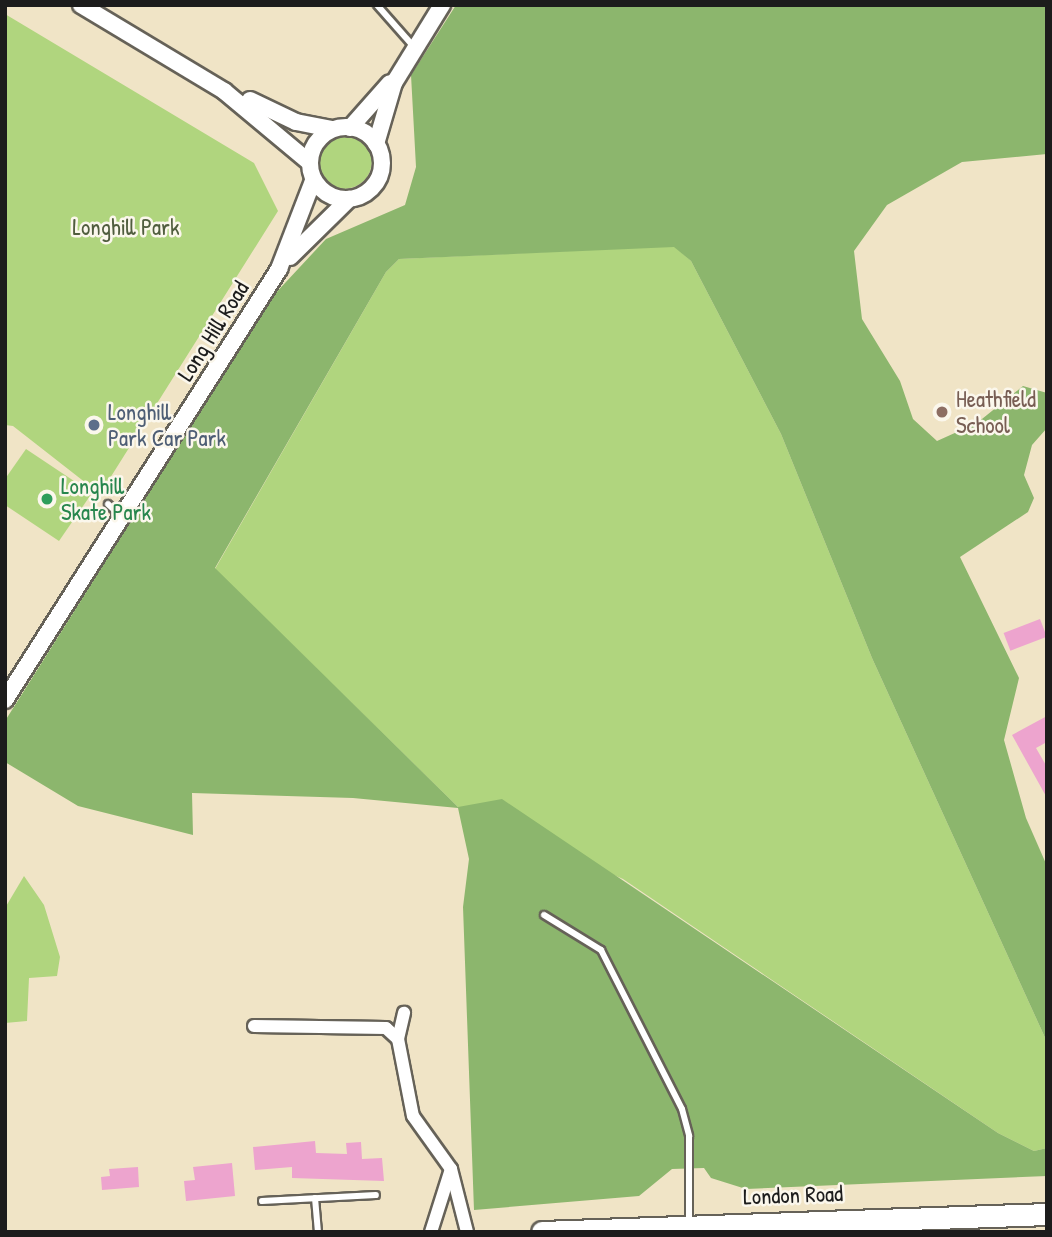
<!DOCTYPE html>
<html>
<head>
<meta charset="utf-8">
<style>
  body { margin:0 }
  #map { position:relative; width:1052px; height:1237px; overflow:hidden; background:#f0e4c6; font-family:"Patrick Hand",sans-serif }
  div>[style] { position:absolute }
  .green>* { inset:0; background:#b0d57e }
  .round { border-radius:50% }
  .forest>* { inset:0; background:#8cb66d }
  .building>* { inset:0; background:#eda4ce; transform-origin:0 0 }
  .roads { filter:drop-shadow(2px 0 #666258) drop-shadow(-2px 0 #666258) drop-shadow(0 2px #666258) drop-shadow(0 -2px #666258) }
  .service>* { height:6px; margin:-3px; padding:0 3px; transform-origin:3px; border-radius:3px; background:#fff }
  .minor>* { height:12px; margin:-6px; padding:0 6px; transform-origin:6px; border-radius:6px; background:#fff }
  .tertiary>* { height:16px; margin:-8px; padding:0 8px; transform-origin:8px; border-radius:8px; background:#fff }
  .tertiary>.ring { margin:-8px; padding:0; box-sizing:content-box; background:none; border:16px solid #fff; border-radius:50% }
  .primary>* { height:21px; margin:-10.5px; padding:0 10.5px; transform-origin:10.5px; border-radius:10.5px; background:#fff }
  .dots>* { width:19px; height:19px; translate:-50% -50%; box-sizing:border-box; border:4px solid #fbf7ec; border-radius:50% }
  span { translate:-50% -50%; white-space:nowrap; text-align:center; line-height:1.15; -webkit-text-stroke:5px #fbf7ec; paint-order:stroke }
  .park-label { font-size:23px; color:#505d3e }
  .street-label { font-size:23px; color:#1c1c1c }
  .education-label { font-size:23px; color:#785e54 }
  .left { translate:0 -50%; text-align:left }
  .service-label { font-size:23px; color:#4e5e75 }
  .leisure-label { font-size:23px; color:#27864d }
  .frame { position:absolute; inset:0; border:7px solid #1c1c1c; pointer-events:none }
</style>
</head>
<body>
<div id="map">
  <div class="green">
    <div style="clip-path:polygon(5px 14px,254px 163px,278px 211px,100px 494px,13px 426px,5px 425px)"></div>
    <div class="round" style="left:316px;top:133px;width:56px;height:56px"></div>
    <div style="clip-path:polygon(674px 246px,691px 261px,781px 434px,872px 658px,1047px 1042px,1047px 1148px,1034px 1151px,998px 1133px,623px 879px,459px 808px,215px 569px,386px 272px,399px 259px)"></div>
    <div style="clip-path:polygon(26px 449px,92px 493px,59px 541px,5px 505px,5px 479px)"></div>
    <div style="clip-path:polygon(24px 876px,44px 905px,60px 957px,57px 976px,29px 978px,27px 1021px,5px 1023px,5px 908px)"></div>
  </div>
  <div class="forest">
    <div style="clip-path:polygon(456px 5px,1047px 5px,1047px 154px,962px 162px,887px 205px,854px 251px,862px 319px,900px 381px,913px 419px,937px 441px,977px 423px,1023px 386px,1047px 393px,1047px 428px,1032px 445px,1024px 475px,1034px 498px,1028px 512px,960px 557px,1019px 678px,1004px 740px,1026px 818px,1047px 866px,1047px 1042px,872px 658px,781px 434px,691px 261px,674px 247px,399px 259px,386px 272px,215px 568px,458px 807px,502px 799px,998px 1133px,1034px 1151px,1047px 1148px,1047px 1176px,746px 1189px,711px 1178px,704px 1168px,672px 1169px,639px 1196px,474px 1210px,463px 907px,469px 859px,458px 808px,353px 798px,192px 793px,193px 835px,78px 806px,5px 762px,5px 721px,272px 297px,326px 239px,405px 205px,416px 167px,411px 75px)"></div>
  </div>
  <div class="building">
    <div style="left:1040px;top:619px;width:19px;height:39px;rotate:69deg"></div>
    <div style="clip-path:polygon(1047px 716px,1047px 742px,1036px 748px,1047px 767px,1047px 798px,1012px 735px)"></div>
    <div style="clip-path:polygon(315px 1141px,316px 1153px,347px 1154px,346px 1143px,361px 1142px,362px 1159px,382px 1158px,384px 1181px,292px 1178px,292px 1167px,255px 1170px,253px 1147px)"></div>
    <div style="clip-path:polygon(232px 1163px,235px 1196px,186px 1201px,184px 1181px,195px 1180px,193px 1167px)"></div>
    <div style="clip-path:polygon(138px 1167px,139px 1187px,102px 1190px,101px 1177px,110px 1176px,109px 1169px)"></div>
  </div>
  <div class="roads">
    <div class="service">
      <div style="left:377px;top:5px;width:56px;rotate:48.6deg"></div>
      <div style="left:108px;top:504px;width:16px;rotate:43deg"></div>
      <div style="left:544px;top:915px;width:67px;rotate:31.6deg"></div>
      <div style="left:601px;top:950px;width:178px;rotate:63deg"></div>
      <div style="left:682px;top:1109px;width:28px;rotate:75deg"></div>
      <div style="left:689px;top:1136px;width:88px;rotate:90deg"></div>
      <div style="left:315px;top:1198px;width:34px;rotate:85deg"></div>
      <div style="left:262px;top:1201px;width:114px;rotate:-3deg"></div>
    </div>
    <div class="minor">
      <div style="left:254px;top:1026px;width:132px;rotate:0.9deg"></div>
      <div style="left:386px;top:1028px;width:16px;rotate:43deg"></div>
      <div style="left:398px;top:1039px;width:78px;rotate:79deg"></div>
      <div style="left:413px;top:1116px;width:65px;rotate:54.4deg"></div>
      <div style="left:451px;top:1169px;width:65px;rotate:75.7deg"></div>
      <div style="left:398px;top:1039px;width:27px;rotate:-77deg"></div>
      <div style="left:431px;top:1232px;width:66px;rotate:-72.4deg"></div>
    </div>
    <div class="tertiary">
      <div style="left:81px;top:5px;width:167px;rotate:31deg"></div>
      <div style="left:224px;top:91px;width:111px;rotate:39.9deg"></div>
      <div style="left:250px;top:100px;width:51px;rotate:25.6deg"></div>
      <div style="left:296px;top:122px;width:37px;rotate:11deg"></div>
      <div class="ring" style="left:310px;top:127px;width:56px;height:56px"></div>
      <div style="left:350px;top:128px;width:60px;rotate:-48.4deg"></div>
      <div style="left:376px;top:144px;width:64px;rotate:-73.6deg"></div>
      <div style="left:394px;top:83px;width:92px;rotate:-58.4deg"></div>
      <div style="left:290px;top:257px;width:83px;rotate:-44.5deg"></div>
      <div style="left:5px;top:700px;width:511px;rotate:-57.55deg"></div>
      <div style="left:279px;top:269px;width:94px;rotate:-68.9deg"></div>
    </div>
    <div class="primary">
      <div style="left:542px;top:1232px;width:505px;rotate:-2.04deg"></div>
    </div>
  </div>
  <div class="dots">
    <div style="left:942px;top:412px;background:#8d6e63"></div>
    <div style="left:94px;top:425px;background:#5c6f8a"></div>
    <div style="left:47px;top:499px;background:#2e9e5b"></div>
  </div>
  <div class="park-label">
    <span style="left:126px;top:227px">Longhill Park</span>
  </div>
  <div class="street-label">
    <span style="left:213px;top:331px;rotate:-58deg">Long Hill Road</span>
    <span style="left:793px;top:1195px;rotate:-2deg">London Road</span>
  </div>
  <div class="education-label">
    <span class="left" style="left:956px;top:412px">Heathfield<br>School</span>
  </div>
  <div class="service-label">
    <span class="left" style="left:108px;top:425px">Longhill<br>Park Car Park</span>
  </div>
  <div class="leisure-label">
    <span class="left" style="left:61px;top:499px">Longhill<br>Skate Park</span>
  </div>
  <div class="frame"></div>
</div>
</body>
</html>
